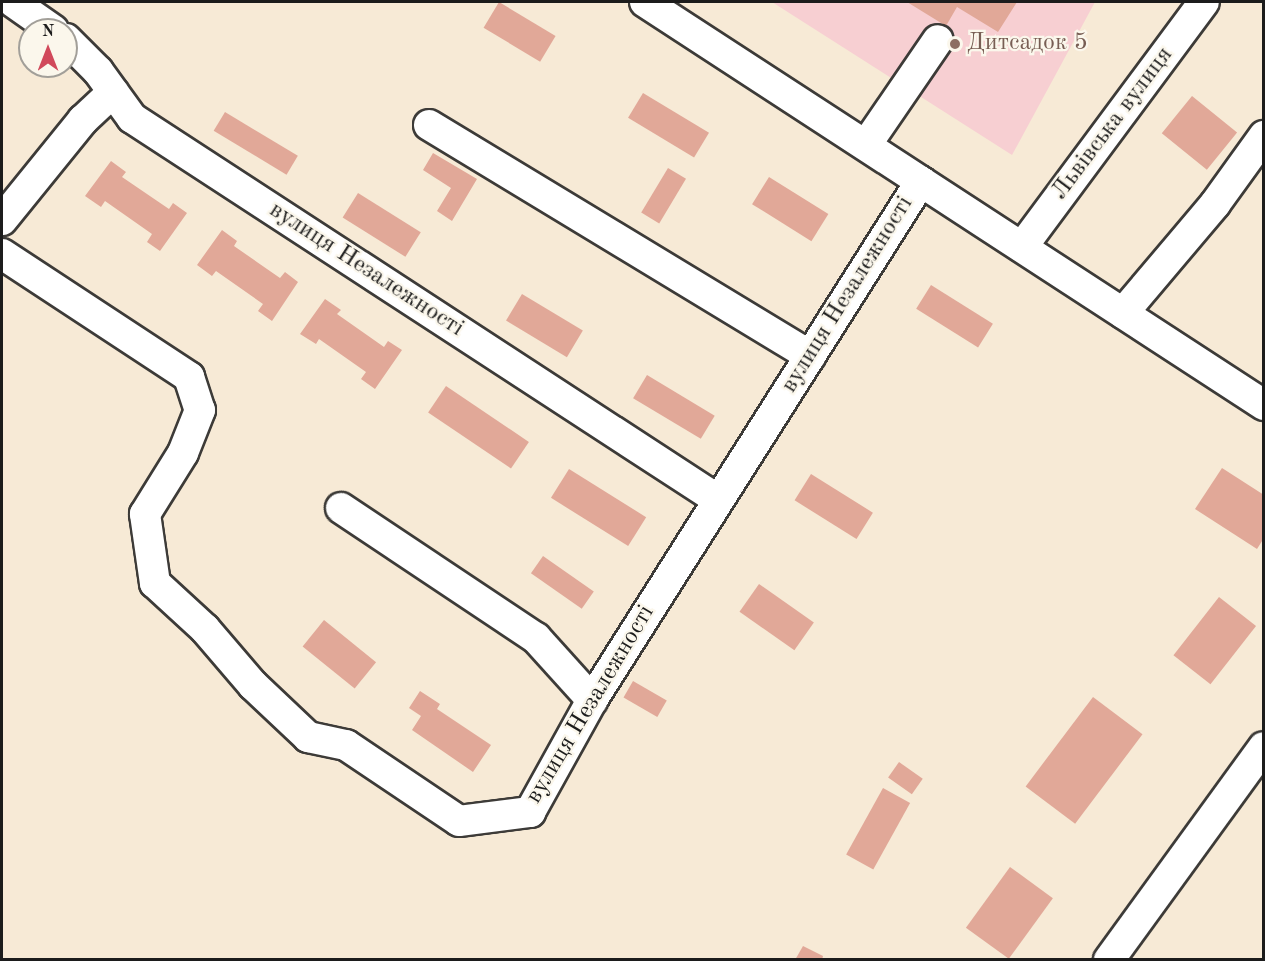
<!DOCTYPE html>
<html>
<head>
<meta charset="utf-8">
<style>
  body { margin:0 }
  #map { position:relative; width:1265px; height:961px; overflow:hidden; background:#f7ead6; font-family:"Old Standard TT",serif }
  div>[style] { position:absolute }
  .built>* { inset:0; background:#f7cfd2 }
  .building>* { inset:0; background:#e1a898; transform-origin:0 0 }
  .roads { filter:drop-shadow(2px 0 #3d3b38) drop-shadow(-2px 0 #3d3b38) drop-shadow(0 2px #3d3b38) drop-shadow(0 -2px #3d3b38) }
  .minor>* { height:30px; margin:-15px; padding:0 15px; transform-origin:15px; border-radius:15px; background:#fff }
  .dots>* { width:16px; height:16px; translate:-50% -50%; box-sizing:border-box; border:3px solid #fbf7ec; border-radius:50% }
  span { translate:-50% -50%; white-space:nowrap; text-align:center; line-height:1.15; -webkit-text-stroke:4.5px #fbf7ec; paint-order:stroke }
  .education-label { font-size:24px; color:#785e54 }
  .left { translate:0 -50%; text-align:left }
  .street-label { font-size:24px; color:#1c1c1c }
  .frame { position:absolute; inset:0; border:3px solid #1c1c1c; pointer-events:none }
  .north { position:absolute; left:18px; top:18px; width:60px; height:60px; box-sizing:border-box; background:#fbf7ec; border:2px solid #a29f99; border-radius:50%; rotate:0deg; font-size:16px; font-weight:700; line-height:24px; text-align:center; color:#1c1c1c }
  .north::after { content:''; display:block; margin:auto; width:21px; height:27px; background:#d1495b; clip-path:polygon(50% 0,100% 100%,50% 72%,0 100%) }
</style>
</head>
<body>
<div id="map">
  <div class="built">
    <div style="clip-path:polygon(772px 2px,1095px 2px,1012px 155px)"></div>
  </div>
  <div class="building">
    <div style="left:499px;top:2px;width:66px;height:30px;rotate:31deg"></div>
    <div style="clip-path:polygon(907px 2px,1017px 2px,998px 32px,957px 7px,946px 26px)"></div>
    <div style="left:643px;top:93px;width:77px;height:29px;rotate:31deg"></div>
    <div style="left:1192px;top:96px;width:58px;height:48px;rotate:39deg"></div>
    <div style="left:225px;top:112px;width:85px;height:22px;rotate:31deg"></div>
    <div style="clip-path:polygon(433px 153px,477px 179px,452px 221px,437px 211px,451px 188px,423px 170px)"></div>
    <div style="clip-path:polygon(111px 161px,126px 172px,122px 177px,169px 209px,173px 203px,187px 213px,160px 251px,147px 242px,152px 234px,105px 201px,101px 207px,85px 196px)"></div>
    <div style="left:668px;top:168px;width:21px;height:52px;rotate:31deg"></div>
    <div style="left:769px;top:177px;width:70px;height:32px;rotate:32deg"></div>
    <div style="left:358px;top:193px;width:74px;height:29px;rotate:32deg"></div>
    <div style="clip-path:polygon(222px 230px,237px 241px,234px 246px,280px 278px,285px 272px,298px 282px,272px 321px,258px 311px,263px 304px,216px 271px,212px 276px,197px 265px)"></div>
    <div style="left:931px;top:285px;width:73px;height:28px;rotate:32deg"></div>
    <div style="left:522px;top:294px;width:71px;height:31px;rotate:31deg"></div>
    <div style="clip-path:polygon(325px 299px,341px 310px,337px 314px,384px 347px,388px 341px,402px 350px,375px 389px,361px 379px,366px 372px,319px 339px,316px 344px,300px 334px)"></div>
    <div style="left:647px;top:375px;width:79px;height:27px;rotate:31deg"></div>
    <div style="left:446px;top:386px;width:100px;height:32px;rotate:34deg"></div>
    <div style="clip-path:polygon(1222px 468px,1264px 495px,1264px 538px,1257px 549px,1195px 509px)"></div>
    <div style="left:569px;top:469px;width:91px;height:34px;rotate:32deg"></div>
    <div style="left:811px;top:474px;width:73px;height:31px;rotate:32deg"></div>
    <div style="left:543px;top:556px;width:62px;height:21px;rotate:35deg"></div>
    <div style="left:759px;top:584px;width:67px;height:34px;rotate:35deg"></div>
    <div style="left:1219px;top:597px;width:47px;height:74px;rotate:38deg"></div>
    <div style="left:324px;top:620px;width:67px;height:34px;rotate:39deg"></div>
    <div style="left:633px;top:681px;width:39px;height:19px;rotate:30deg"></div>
    <div style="clip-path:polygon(420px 691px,440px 704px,437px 709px,491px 745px,473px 772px,412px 730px,421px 716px,409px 708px)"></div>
    <div style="left:1093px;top:697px;width:62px;height:112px;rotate:37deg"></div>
    <div style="left:899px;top:762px;width:29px;height:19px;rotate:35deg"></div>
    <div style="left:883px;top:788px;width:31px;height:76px;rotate:29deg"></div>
    <div style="left:1010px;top:867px;width:53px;height:75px;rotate:36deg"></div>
    <div style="clip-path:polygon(803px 946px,823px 956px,822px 960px,795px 960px)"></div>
  </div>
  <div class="roads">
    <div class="minor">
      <div style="left:13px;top:2px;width:49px;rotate:35deg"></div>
      <div style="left:645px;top:2px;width:739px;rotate:33.07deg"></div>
      <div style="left:66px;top:39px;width:45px;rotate:45deg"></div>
      <div style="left:98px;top:71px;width:58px;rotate:54.1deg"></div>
      <div style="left:132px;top:118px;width:698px;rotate:33.08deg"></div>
      <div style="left:429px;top:125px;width:446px;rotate:31.2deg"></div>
      <div style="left:866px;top:145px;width:127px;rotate:-55.6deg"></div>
      <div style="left:2px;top:220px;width:129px;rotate:-51deg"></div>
      <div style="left:83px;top:120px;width:41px;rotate:-43deg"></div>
      <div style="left:1022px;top:247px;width:305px;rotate:-53.4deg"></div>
      <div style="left:2px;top:254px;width:224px;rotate:33.3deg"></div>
      <div style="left:189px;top:377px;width:35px;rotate:72deg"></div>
      <div style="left:200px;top:410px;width:46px;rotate:111.6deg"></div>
      <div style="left:183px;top:453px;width:72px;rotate:121.9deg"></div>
      <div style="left:145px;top:514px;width:70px;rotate:81.8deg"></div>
      <div style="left:155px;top:583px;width:68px;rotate:42.6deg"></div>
      <div style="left:205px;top:629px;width:74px;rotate:49.4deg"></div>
      <div style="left:253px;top:685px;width:76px;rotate:43.4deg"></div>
      <div style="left:308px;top:737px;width:39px;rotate:12deg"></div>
      <div style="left:346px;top:745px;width:136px;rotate:33.9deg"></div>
      <div style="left:459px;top:821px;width:72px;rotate:-7.2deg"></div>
      <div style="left:530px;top:812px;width:128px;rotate:-61deg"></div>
      <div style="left:592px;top:700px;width:614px;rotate:-57.63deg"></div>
      <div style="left:1123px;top:313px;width:143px;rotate:-49.8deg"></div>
      <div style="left:1215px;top:204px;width:84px;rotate:-54.2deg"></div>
      <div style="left:341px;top:508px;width:234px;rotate:33.7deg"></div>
      <div style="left:536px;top:638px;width:84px;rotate:47.9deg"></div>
      <div style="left:1109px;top:960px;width:263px;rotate:-54deg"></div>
    </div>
  </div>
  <div class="dots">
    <div style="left:955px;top:44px;background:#8d6e63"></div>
  </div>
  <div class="education-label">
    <span class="left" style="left:967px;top:44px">Дитсадок 5</span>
  </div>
  <div class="street-label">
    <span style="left:1113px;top:124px;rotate:-53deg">Львівська вулиця</span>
    <span style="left:366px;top:270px;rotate:33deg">вулиця Незалежності</span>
    <span style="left:848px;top:295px;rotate:-58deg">вулиця Незалежності</span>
    <span style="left:591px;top:705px;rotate:-59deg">вулиця Незалежності</span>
  </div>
  <div class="frame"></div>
  <div class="north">N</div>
</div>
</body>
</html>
